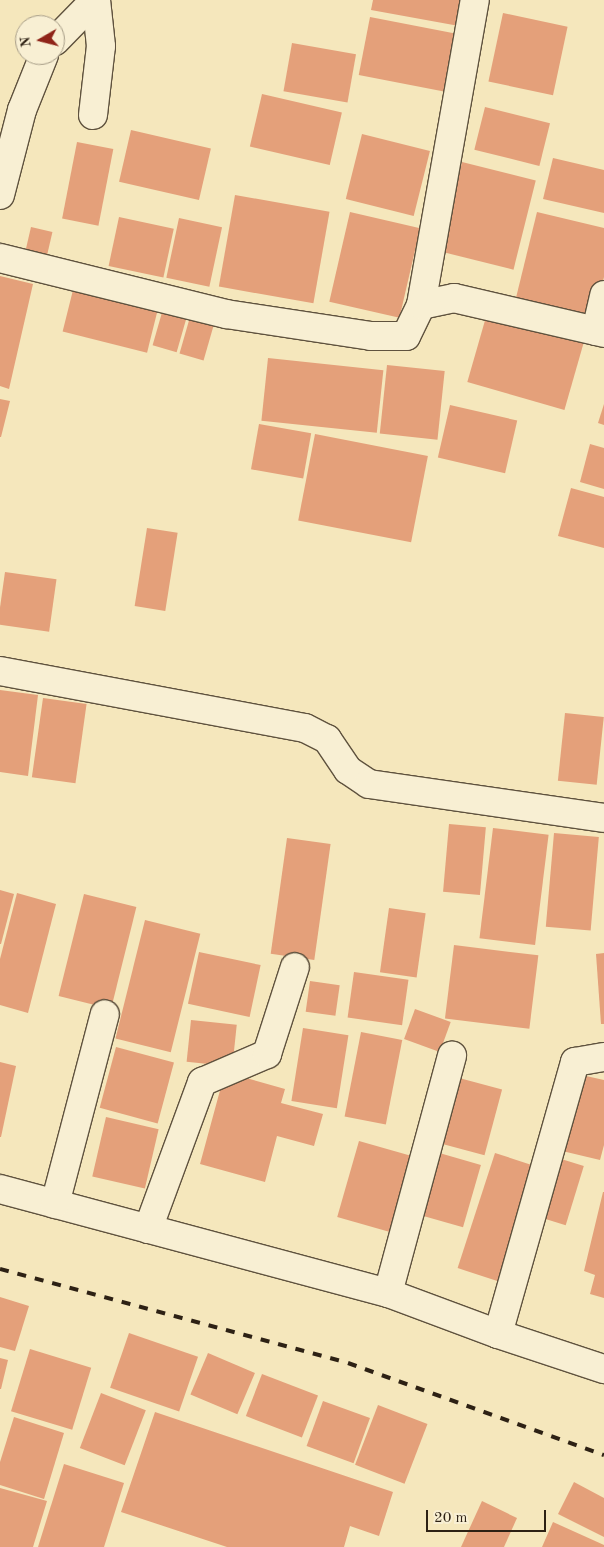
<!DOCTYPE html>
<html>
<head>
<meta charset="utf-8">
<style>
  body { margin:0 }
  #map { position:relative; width:604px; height:1547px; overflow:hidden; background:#f5e7bc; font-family:"Old Standard TT",serif }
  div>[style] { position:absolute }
  .building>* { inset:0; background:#e4a07a; transform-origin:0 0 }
  .roads { filter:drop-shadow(1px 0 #5f523e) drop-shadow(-1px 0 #5f523e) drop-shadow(0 1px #5f523e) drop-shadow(0 -1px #5f523e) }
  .minor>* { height:28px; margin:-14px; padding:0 14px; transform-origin:14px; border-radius:14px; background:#f8efd3 }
  .rail>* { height:4px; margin-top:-2px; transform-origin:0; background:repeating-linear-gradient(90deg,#2d2114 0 9px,transparent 0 18px) }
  span { translate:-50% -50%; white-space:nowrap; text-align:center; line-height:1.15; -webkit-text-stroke:4.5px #f8efd3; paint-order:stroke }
  .north { position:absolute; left:15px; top:15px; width:50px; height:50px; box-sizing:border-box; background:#f8efd3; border:1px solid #a79d87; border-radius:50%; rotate:262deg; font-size:14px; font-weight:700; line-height:20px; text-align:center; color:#2d2114 }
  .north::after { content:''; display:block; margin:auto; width:18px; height:22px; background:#8f2418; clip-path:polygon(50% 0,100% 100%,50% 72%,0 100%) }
  .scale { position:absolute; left:426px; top:1510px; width:120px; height:22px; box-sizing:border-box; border:2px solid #2d2114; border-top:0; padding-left:6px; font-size:15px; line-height:18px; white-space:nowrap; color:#2d2114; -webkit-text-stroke:4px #f8efd3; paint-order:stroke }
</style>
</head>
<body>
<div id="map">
  <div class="building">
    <div style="clip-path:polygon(373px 0,463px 0,459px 26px,371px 10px)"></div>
    <div style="left:503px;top:13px;width:66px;height:70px;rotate:12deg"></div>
    <div style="left:370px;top:17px;width:92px;height:59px;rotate:11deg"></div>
    <div style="left:292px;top:43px;width:65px;height:49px;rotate:10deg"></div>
    <div style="left:262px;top:94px;width:82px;height:54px;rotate:13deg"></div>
    <div style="left:485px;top:107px;width:67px;height:44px;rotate:14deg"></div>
    <div style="left:131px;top:130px;width:82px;height:53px;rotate:13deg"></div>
    <div style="left:362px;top:134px;width:70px;height:67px;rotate:14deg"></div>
    <div style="left:77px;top:142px;width:37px;height:78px;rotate:11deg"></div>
    <div style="clip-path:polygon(553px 158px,604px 170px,604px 213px,543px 199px)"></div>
    <div style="left:462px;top:162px;width:76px;height:92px;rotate:14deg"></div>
    <div style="left:235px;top:195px;width:96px;height:93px;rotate:10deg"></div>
    <div style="left:350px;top:212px;width:72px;height:92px;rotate:13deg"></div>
    <div style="clip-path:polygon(537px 212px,604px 228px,604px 277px,592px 326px,514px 306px)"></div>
    <div style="left:119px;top:217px;width:56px;height:50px;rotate:12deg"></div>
    <div style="left:179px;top:218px;width:44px;height:61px;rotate:12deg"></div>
    <div style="left:31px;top:227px;width:22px;height:27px;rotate:13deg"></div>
    <div style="clip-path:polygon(0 276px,33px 284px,9px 389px,0 386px)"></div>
    <div style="left:74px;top:286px;width:87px;height:47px;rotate:14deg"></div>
    <div style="left:165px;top:302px;width:25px;height:45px;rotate:16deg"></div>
    <div style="left:488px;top:310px;width:101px;height:75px;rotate:16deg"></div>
    <div style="left:190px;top:317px;width:25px;height:38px;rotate:16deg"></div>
    <div style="left:268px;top:358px;width:116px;height:63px;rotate:6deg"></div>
    <div style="left:387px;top:365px;width:58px;height:69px;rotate:6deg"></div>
    <div style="clip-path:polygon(0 399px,10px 401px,1px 437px,0 437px)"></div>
    <div style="clip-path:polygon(604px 404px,604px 425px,598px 423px)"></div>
    <div style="left:450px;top:405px;width:69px;height:54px;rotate:13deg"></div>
    <div style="left:259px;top:424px;width:53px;height:46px;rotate:10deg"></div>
    <div style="left:315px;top:434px;width:115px;height:88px;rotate:11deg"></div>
    <div style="clip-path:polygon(590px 444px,604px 448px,604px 489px,580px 482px)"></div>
    <div style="clip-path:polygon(571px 488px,604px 497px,604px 548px,558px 536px)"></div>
    <div style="left:147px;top:528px;width:31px;height:79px;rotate:9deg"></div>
    <div style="left:5px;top:572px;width:52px;height:53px;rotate:8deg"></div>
    <div style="clip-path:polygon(0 690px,38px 695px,28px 776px,0 772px)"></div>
    <div style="left:43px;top:698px;width:44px;height:80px;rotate:8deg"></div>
    <div style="left:565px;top:713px;width:39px;height:68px;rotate:6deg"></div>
    <div style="left:449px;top:824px;width:37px;height:68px;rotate:5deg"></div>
    <div style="left:493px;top:828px;width:56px;height:111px;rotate:7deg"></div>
    <div style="left:554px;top:833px;width:45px;height:94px;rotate:5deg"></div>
    <div style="left:287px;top:838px;width:44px;height:117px;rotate:8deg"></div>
    <div style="clip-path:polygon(0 890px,14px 894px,1px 944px,0 944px)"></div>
    <div style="clip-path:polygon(17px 893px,56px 904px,28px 1013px,0 1005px,0 959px)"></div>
    <div style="left:84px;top:894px;width:54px;height:105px;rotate:14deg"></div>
    <div style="left:389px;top:908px;width:37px;height:65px;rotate:8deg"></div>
    <div style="left:145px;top:920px;width:57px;height:122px;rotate:14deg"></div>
    <div style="left:454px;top:945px;width:85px;height:74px;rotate:7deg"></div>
    <div style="left:199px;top:952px;width:63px;height:53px;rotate:12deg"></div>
    <div style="clip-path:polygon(604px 953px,604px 1024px,601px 1024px,596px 954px)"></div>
    <div style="left:354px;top:972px;width:55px;height:46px;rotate:8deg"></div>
    <div style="left:310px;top:981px;width:30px;height:31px;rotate:8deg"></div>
    <div style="left:415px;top:1009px;width:38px;height:32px;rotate:20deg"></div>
    <div style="left:191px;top:1020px;width:46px;height:42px;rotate:6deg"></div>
    <div style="left:303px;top:1028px;width:46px;height:74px;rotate:9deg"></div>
    <div style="left:361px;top:1032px;width:42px;height:86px;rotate:11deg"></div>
    <div style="left:116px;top:1047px;width:60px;height:63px;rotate:15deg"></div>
    <div style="clip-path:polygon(0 1062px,16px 1066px,1px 1137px,0 1137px)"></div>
    <div style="clip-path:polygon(225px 1072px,285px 1089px,281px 1103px,323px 1114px,314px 1146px,277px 1136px,265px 1182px,200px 1164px)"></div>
    <div style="clip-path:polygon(577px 1074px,604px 1080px,604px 1145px,600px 1160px,558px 1150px)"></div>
    <div style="left:448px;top:1075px;width:56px;height:68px;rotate:15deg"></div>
    <div style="left:106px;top:1117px;width:54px;height:61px;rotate:13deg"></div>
    <div style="left:359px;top:1141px;width:63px;height:79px;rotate:16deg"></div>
    <div style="left:429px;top:1150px;width:54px;height:65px;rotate:16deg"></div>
    <div style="left:495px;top:1153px;width:49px;height:121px;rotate:18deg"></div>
    <div style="left:558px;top:1158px;width:27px;height:62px;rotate:17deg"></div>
    <div style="clip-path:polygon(603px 1192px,604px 1192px,604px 1298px,590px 1294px,595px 1275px,584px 1271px)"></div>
    <div style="clip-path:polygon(0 1297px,29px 1306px,15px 1351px,0 1347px)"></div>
    <div style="left:129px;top:1333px;width:73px;height:58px;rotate:19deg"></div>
    <div style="left:30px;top:1349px;width:64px;height:65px;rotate:17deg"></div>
    <div style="left:208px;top:1353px;width:51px;height:45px;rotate:23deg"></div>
    <div style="clip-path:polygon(0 1358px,8px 1360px,1px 1389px,0 1389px)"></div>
    <div style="left:262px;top:1374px;width:60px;height:45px;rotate:21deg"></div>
    <div style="left:101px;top:1393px;width:48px;height:59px;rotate:21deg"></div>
    <div style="left:323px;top:1401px;width:50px;height:48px;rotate:20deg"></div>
    <div style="left:378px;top:1405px;width:53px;height:64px;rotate:21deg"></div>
    <div style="clip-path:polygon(155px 1412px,393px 1492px,379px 1536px,350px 1526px,344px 1547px,227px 1547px,121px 1512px)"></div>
    <div style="clip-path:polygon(14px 1417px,64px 1433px,44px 1499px,0 1485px,0 1462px)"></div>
    <div style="clip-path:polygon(64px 1464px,124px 1483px,104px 1547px,38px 1547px)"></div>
    <div style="clip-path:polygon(574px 1482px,604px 1498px,604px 1537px,558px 1514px)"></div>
    <div style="clip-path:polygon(0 1488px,47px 1501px,33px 1547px,0 1547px)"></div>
    <div style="clip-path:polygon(482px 1501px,517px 1518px,504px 1547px,461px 1547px)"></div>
    <div style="clip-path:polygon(553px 1522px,604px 1545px,604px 1547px,542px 1547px)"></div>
  </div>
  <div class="roads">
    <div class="minor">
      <div style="left:55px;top:41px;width:57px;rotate:-45.7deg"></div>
      <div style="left:93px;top:115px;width:69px;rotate:-83.4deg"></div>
      <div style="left:101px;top:46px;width:46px;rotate:-96.2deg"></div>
      <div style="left:0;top:195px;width:88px;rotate:-75.5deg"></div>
      <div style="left:22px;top:110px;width:59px;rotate:-68.2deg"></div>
      <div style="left:0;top:258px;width:233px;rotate:13.9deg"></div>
      <div style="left:226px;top:314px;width:147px;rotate:8.6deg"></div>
      <div style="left:371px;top:336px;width:35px"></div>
      <div style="left:406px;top:336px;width:34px;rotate:-64deg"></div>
      <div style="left:421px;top:305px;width:310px;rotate:-80deg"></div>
      <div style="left:421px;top:305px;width:34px;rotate:-12deg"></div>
      <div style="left:454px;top:298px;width:154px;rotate:13.1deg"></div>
      <div style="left:596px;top:331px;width:37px;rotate:-77deg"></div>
      <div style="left:0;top:671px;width:310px;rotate:10.6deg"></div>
      <div style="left:305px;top:728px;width:25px;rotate:27deg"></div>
      <div style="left:327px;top:739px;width:37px;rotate:56deg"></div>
      <div style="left:348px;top:770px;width:25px;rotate:34deg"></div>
      <div style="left:369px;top:784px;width:237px;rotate:8.2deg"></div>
      <div style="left:0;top:1189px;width:402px;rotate:15deg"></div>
      <div style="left:388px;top:1293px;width:117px;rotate:20.4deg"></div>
      <div style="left:498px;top:1334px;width:112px;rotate:18.3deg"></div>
      <div style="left:55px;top:1204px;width:196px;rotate:-75.3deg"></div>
      <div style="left:148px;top:1229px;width:157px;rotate:-69.8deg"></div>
      <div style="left:202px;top:1082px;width:71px;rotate:-23.3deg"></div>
      <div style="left:267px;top:1054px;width:91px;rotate:-72.2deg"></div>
      <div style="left:388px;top:1293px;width:246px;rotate:-74.9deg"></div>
      <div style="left:498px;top:1334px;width:283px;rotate:-74.2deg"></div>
      <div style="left:575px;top:1062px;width:29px;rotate:-10deg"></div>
    </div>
  </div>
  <div class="rail">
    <div style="left:0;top:1269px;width:360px;rotate:15.1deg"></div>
    <div style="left:348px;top:1363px;width:272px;rotate:19.8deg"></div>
  </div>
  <div class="north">N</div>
  <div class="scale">20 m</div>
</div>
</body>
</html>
